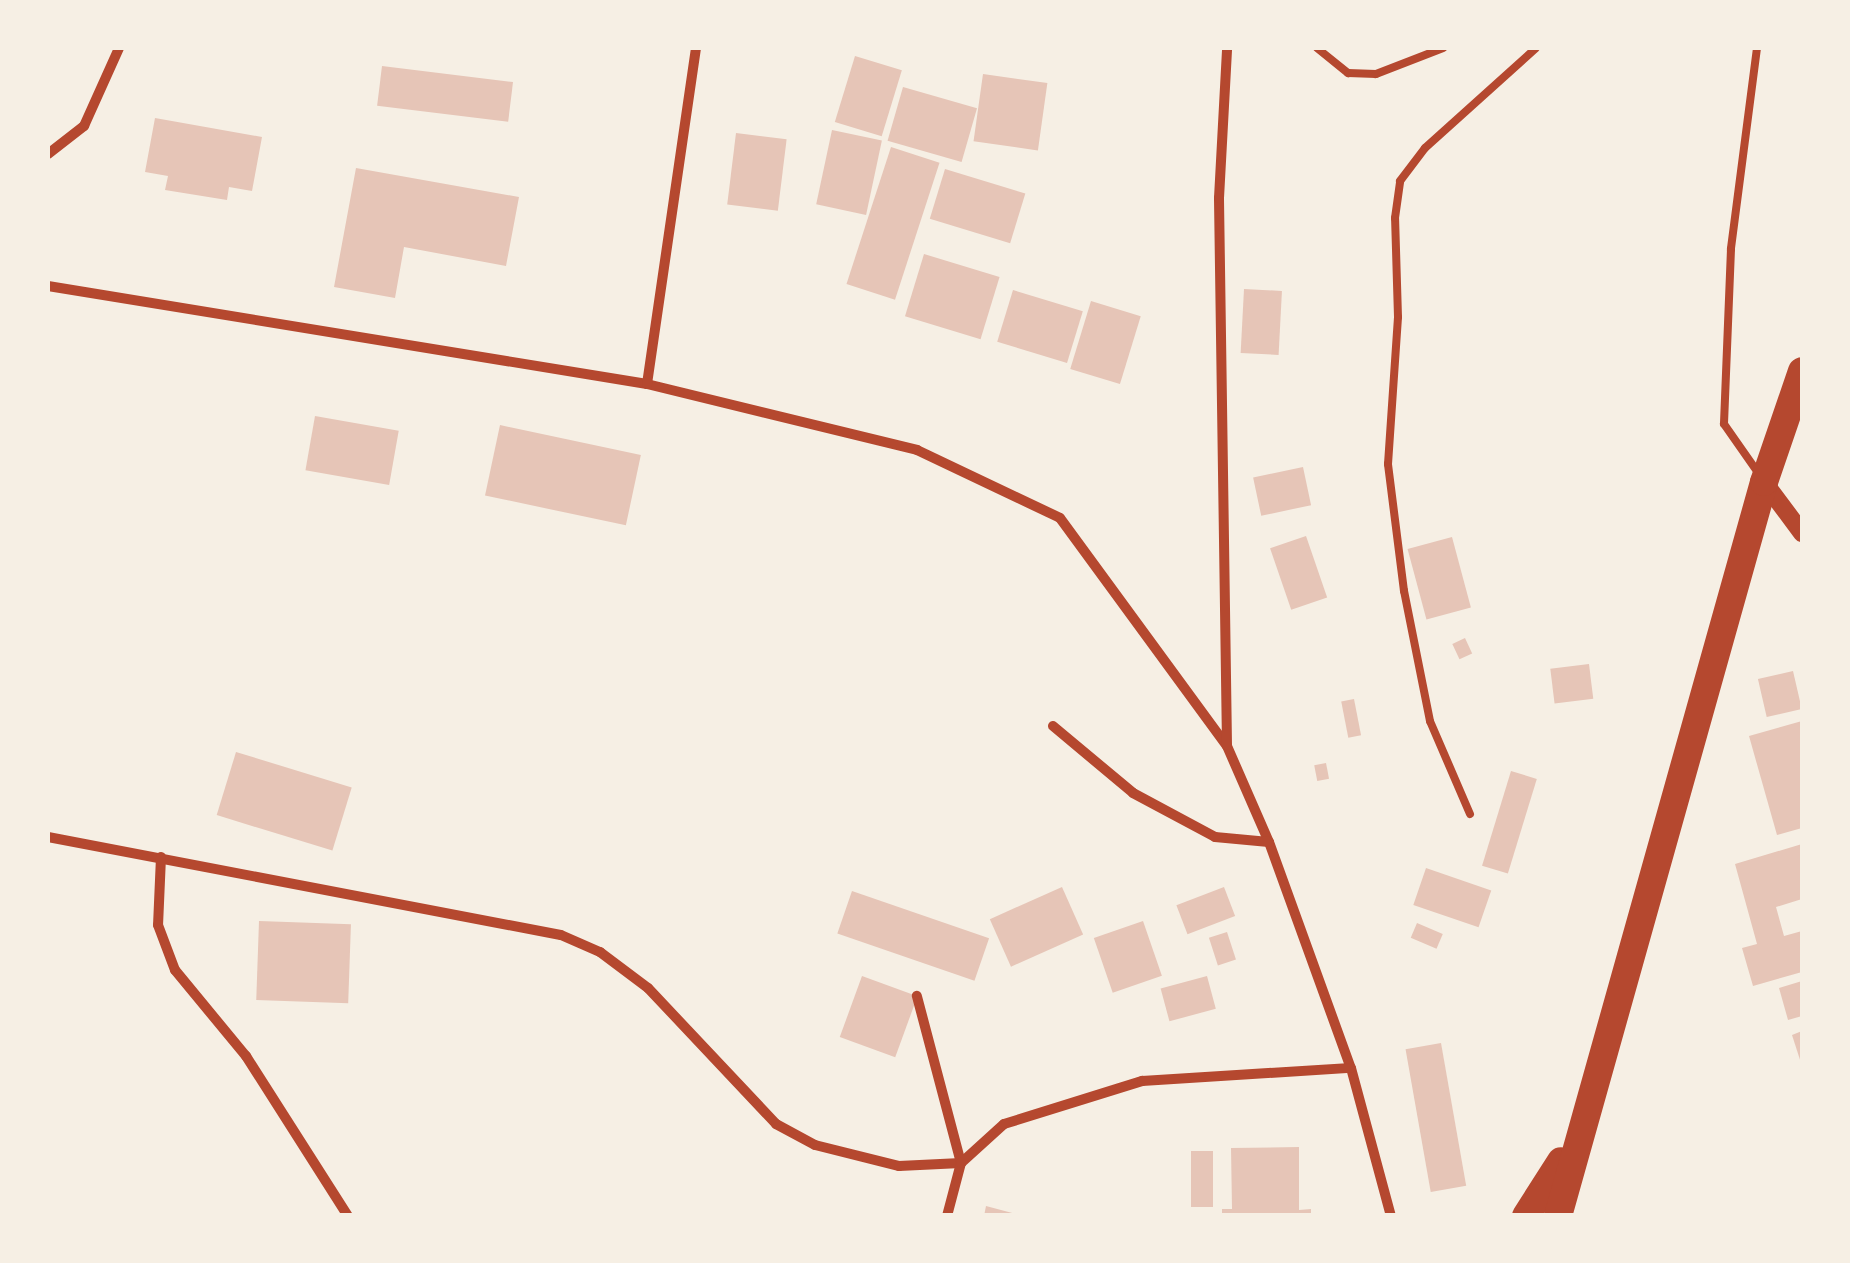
<!DOCTYPE html>
<html>
<head>
<meta charset="utf-8">
<style>
  body { margin:0 }
  #map { position:relative; width:1850px; height:1263px; overflow:hidden; background:#f6efe4; font-family:"Times New Roman",serif }
  div>[style] { position:absolute }
  .building>* { inset:0; background:#e6c5b7; transform-origin:0 0 }
  .service>* { height:8px; margin:-4px; padding:0 4px; transform-origin:4px; border-radius:4px; background:#b5482f }
  .minor>* { height:10px; margin:-5px; padding:0 5px; transform-origin:5px; border-radius:5px; background:#b5482f }
  .tertiary>* { height:18px; margin:-9px; padding:0 9px; transform-origin:9px; border-radius:9px; background:#b5482f }
  .trunk>* { height:28px; margin:-14px; padding:0 14px; transform-origin:14px; border-radius:14px; background:#b5482f }
  span { translate:-50% -50%; white-space:nowrap; text-align:center; line-height:1.15; -webkit-text-stroke:10px #f6efe4; paint-order:stroke }
  .frame { position:absolute; inset:0; border:50px solid #f6efe4; pointer-events:none }
</style>
</head>
<body>
<div id="map">
  <div class="building">
    <div style="left:855px;top:56px;width:49px;height:69px;rotate:17deg"></div>
    <div style="left:382px;top:66px;width:132px;height:40px;rotate:7deg"></div>
    <div style="left:983px;top:74px;width:65px;height:68px;rotate:8deg"></div>
    <div style="left:903px;top:87px;width:77px;height:56px;rotate:16deg"></div>
    <div style="clip-path:polygon(155px 118px,262px 137px,252px 191px,229px 187px,227px 200px,165px 190px,168px 176px,145px 172px)"></div>
    <div style="left:832px;top:130px;width:51px;height:76px;rotate:12deg"></div>
    <div style="left:736px;top:133px;width:51px;height:72px;rotate:7deg"></div>
    <div style="left:891px;top:147px;width:51px;height:144px;rotate:18deg"></div>
    <div style="clip-path:polygon(356px 168px,519px 197px,506px 266px,404px 247px,395px 298px,334px 287px)"></div>
    <div style="left:945px;top:169px;width:84px;height:52px;rotate:17deg"></div>
    <div style="left:924px;top:254px;width:79px;height:65px;rotate:17deg"></div>
    <div style="left:1244px;top:289px;width:38px;height:64px;rotate:3deg"></div>
    <div style="left:1013px;top:290px;width:73px;height:54px;rotate:17deg"></div>
    <div style="left:1091px;top:301px;width:52px;height:71px;rotate:17deg"></div>
    <div style="left:315px;top:416px;width:85px;height:55px;rotate:10deg"></div>
    <div style="left:500px;top:425px;width:144px;height:72px;rotate:12deg"></div>
    <div style="left:1303px;top:467px;width:39px;height:51px;rotate:78deg"></div>
    <div style="left:1306px;top:536px;width:65px;height:38px;rotate:71deg"></div>
    <div style="left:1452px;top:537px;width:73px;height:46px;rotate:75deg"></div>
    <div style="left:1465px;top:638px;width:17px;height:14px;rotate:65deg"></div>
    <div style="left:1589px;top:664px;width:35px;height:39px;rotate:83deg"></div>
    <div style="left:1793px;top:671px;width:39px;height:36px;rotate:77deg"></div>
    <div style="left:1354px;top:699px;width:37px;height:13px;rotate:79deg"></div>
    <div style="clip-path:polygon(1802px 721px,1802px 828px,1777px 835px,1749px 736px)"></div>
    <div style="left:236px;top:752px;width:121px;height:66px;rotate:17deg"></div>
    <div style="left:1326px;top:763px;width:16px;height:12px;rotate:79deg"></div>
    <div style="left:1511px;top:771px;width:27px;height:99px;rotate:17deg"></div>
    <div style="clip-path:polygon(1802px 844px,1802px 899px,1776px 907px,1784px 936px,1802px 931px,1802px 972px,1753px 986px,1742px 948px,1757px 944px,1735px 864px)"></div>
    <div style="left:1426px;top:868px;width:69px;height:39px;rotate:19deg"></div>
    <div style="left:1062px;top:887px;width:52px;height:79px;rotate:66deg"></div>
    <div style="left:1224px;top:887px;width:31px;height:51px;rotate:69deg"></div>
    <div style="left:852px;top:891px;width:145px;height:45px;rotate:19deg"></div>
    <div style="left:259px;top:921px;width:92px;height:79px;rotate:2deg"></div>
    <div style="left:1143px;top:921px;width:58px;height:52px;rotate:71deg"></div>
    <div style="left:1417px;top:923px;width:28px;height:16px;rotate:23deg"></div>
    <div style="left:1227px;top:932px;width:29px;height:19px;rotate:72deg"></div>
    <div style="left:862px;top:976px;width:59px;height:65px;rotate:20deg"></div>
    <div style="left:1207px;top:976px;width:34px;height:48px;rotate:75deg"></div>
    <div style="clip-path:polygon(1802px 981px,1802px 1016px,1788px 1020px,1779px 988px)"></div>
    <div style="clip-path:polygon(1802px 1031px,1802px 1066px,1792px 1035px)"></div>
    <div style="left:1441px;top:1043px;width:145px;height:36px;rotate:80deg"></div>
    <div style="clip-path:polygon(1299px 1147px,1299px 1210px,1311px 1209px,1311px 1216px,1222px 1216px,1222px 1209px,1232px 1209px,1231px 1148px)"></div>
    <div style="left:1191px;top:1151px;width:22px;height:56px"></div>
    <div style="clip-path:polygon(986px 1206px,1016px 1214px,1016px 1216px,984px 1216px)"></div>
  </div>
  <div class="service">
    <div style="left:1317px;top:48px;width:40px;rotate:39deg"></div>
    <div style="left:1348px;top:73px;width:28px;rotate:2deg"></div>
    <div style="left:1376px;top:74px;width:72px;rotate:-21.2deg"></div>
    <div style="left:1757px;top:48px;width:203px;rotate:97.4deg"></div>
    <div style="left:1731px;top:249px;width:175px;rotate:92.3deg"></div>
    <div style="left:1724px;top:424px;width:61px;rotate:55deg"></div>
    <div style="left:1470px;top:814px;width:101px;rotate:-113.3deg"></div>
    <div style="left:1430px;top:721px;width:133px;rotate:-101.3deg"></div>
    <div style="left:1404px;top:591px;width:128px;rotate:-97.2deg"></div>
    <div style="left:1388px;top:464px;width:147px;rotate:-86.1deg"></div>
    <div style="left:1398px;top:317px;width:99px;rotate:-91.7deg"></div>
    <div style="left:1395px;top:218px;width:37px;rotate:-82deg"></div>
    <div style="left:1400px;top:181px;width:41px;rotate:-52.9deg"></div>
    <div style="left:1425px;top:148px;width:149px;rotate:-42deg"></div>
  </div>
  <div class="minor">
    <div style="left:48px;top:154px;width:46px;rotate:-37.9deg"></div>
    <div style="left:84px;top:126px;width:85px;rotate:-65.8deg"></div>
    <div style="left:48px;top:286px;width:607px;rotate:9.29deg"></div>
    <div style="left:647px;top:384px;width:278px;rotate:13.7deg"></div>
    <div style="left:917px;top:450px;width:158px;rotate:25.4deg"></div>
    <div style="left:1060px;top:518px;width:283px;rotate:53.8deg"></div>
    <div style="left:1227px;top:746px;width:105px;rotate:66.4deg"></div>
    <div style="left:1269px;top:842px;width:240px;rotate:70.1deg"></div>
    <div style="left:1351px;top:1068px;width:153px;rotate:74.9deg"></div>
    <div style="left:647px;top:384px;width:340px;rotate:-81.7deg"></div>
    <div style="left:1053px;top:726px;width:104px;rotate:39.9deg"></div>
    <div style="left:1133px;top:793px;width:93px;rotate:28.2deg"></div>
    <div style="left:1215px;top:837px;width:54px;rotate:5.3deg"></div>
    <div style="left:1227px;top:745px;width:547px;rotate:-90.84deg"></div>
    <div style="left:1219px;top:198px;width:150px;rotate:-86.9deg"></div>
    <div style="left:48px;top:837px;width:522px;rotate:10.82deg"></div>
    <div style="left:561px;top:935px;width:43px;rotate:23.6deg"></div>
    <div style="left:600px;top:952px;width:60px;rotate:36.9deg"></div>
    <div style="left:648px;top:988px;width:187px;rotate:46.7deg"></div>
    <div style="left:776px;top:1124px;width:44px;rotate:28.3deg"></div>
    <div style="left:815px;top:1145px;width:87px;rotate:14deg"></div>
    <div style="left:899px;top:1166px;width:62px;rotate:-2.8deg"></div>
    <div style="left:961px;top:1163px;width:173px;rotate:-104.8deg"></div>
    <div style="left:161px;top:857px;width:68px;rotate:92.5deg"></div>
    <div style="left:158px;top:925px;width:48px;rotate:69.3deg"></div>
    <div style="left:175px;top:970px;width:112px;rotate:50.5deg"></div>
    <div style="left:246px;top:1056px;width:190px;rotate:57.5deg"></div>
    <div style="left:947px;top:1216px;width:55px;rotate:-75.2deg"></div>
    <div style="left:961px;top:1163px;width:58px;rotate:-42.2deg"></div>
    <div style="left:1004px;top:1124px;width:145px;rotate:-17.3deg"></div>
    <div style="left:1142px;top:1081px;width:209px;rotate:-3.6deg"></div>
  </div>
  <div class="tertiary">
    <div style="left:1764px;top:482px;width:64px;rotate:53.3deg"></div>
  </div>
  <div class="trunk">
    <div style="left:1526px;top:1216px;width:65px;rotate:-57.5deg"></div>
    <div style="left:1558px;top:1216px;width:762px;rotate:-74.32deg"></div>
    <div style="left:1764px;top:482px;width:117px;rotate:-71.1deg"></div>
  </div>
  <div class="frame"></div>
</div>
</body>
</html>
